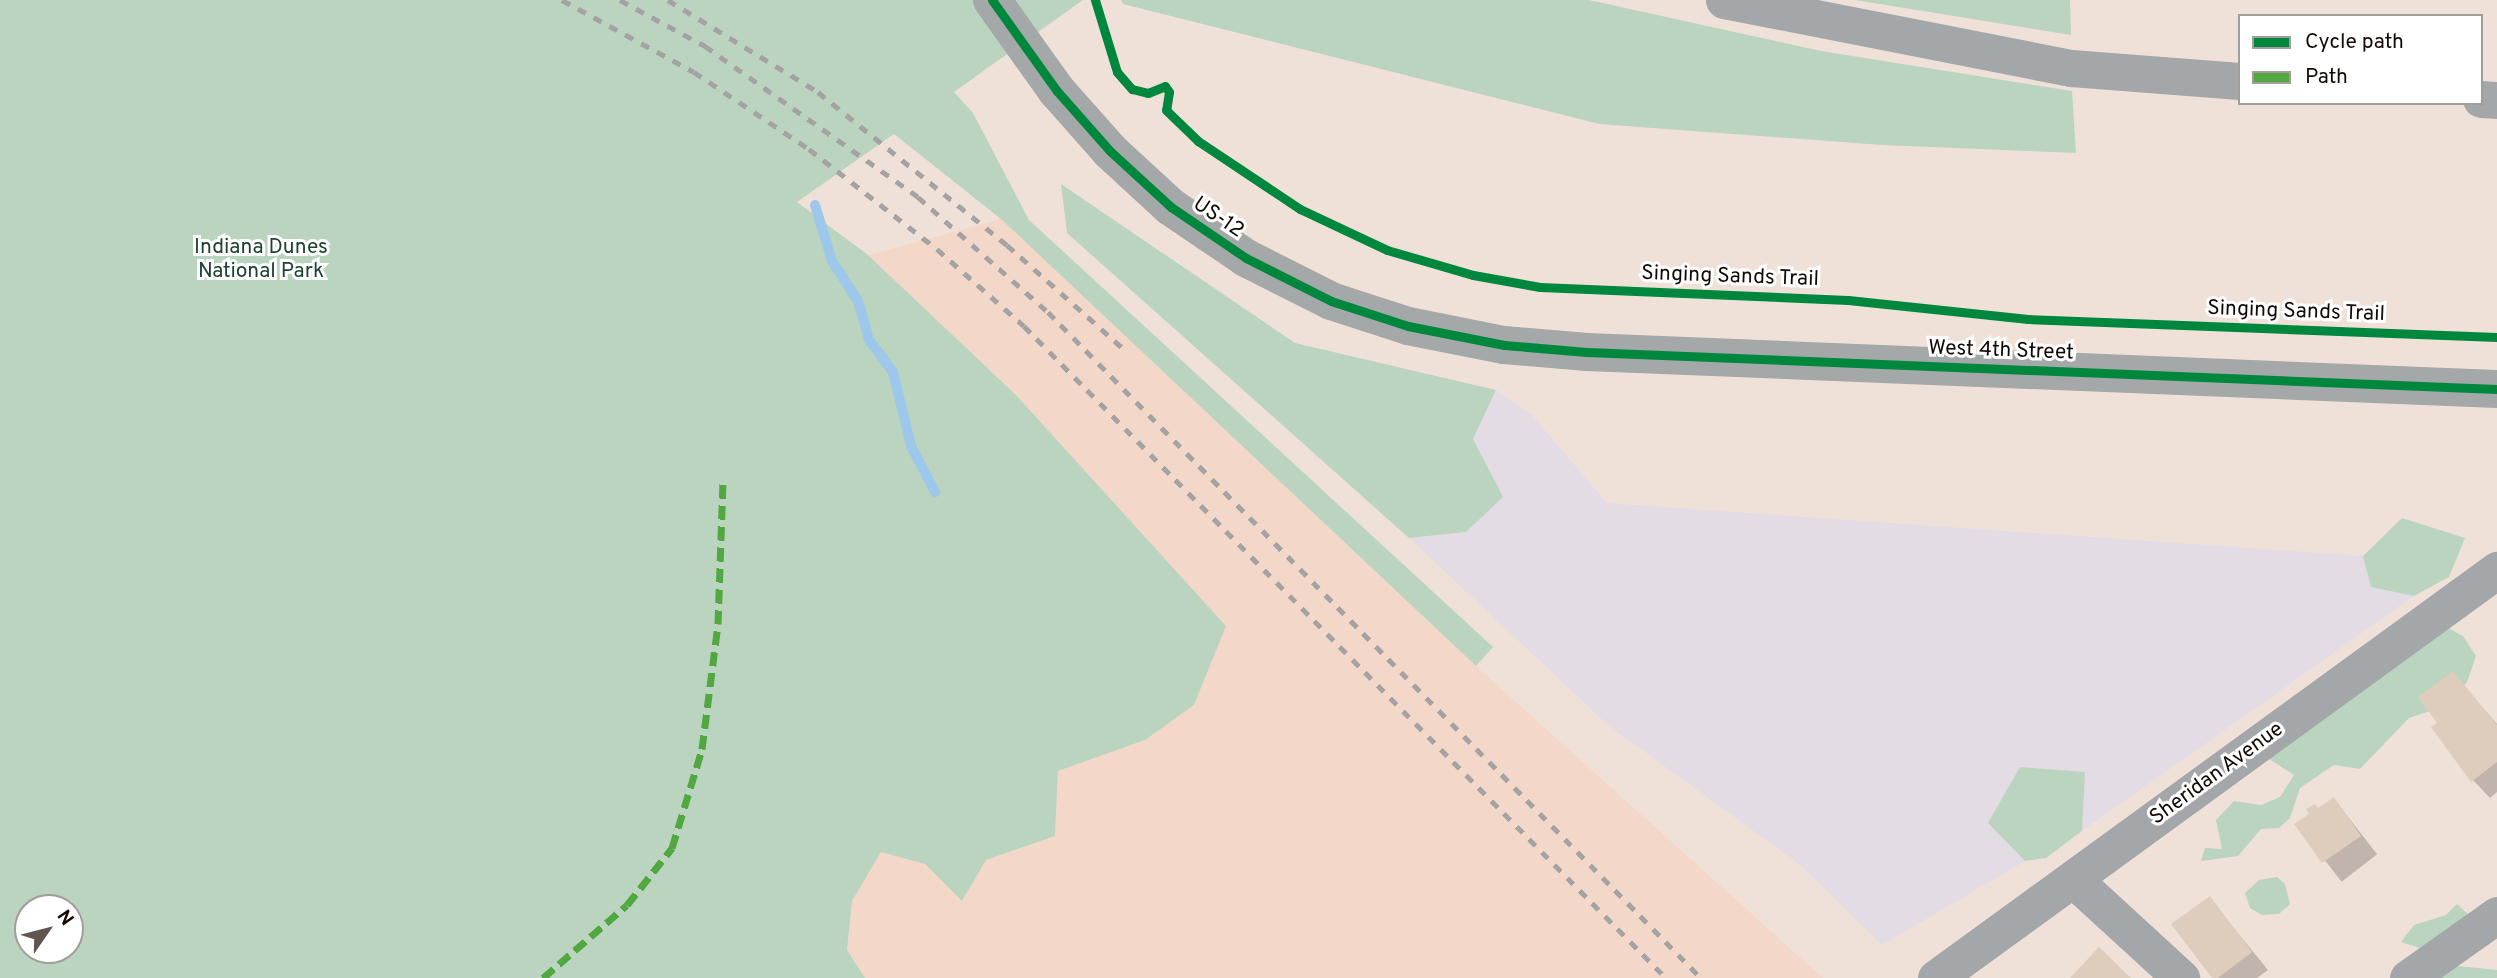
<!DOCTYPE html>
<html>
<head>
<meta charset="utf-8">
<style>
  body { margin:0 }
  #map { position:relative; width:2497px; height:978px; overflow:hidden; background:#f0e1d8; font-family:Overpass,sans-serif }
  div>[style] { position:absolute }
  .commercial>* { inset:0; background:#e4dce4 }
  .built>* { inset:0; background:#f3d8c9 }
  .green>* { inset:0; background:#bad4bf }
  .shadow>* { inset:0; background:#0003; transform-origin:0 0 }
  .stream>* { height:10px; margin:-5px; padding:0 5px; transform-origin:5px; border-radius:5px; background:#9dc8eb }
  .building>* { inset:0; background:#deccbc }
  .minor>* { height:37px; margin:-18.5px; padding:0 18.5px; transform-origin:18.5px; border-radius:18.5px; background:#a4a7aa }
  .major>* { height:38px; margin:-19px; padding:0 19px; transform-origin:19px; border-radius:19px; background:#a5a8a9 }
  .rail>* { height:5px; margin-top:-2.5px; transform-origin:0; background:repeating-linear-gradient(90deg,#a4a2a2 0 9px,transparent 0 18px) }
  .quiet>* { height:7px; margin-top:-3.5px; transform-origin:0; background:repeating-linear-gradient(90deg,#51a740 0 14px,transparent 0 21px) }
  .cycleway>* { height:9px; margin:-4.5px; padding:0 4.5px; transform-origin:4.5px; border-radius:4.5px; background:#00873e }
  span { translate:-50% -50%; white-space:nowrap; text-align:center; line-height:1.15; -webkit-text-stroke:6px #fff; paint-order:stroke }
  .street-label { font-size:21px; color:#120905 }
  .park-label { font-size:21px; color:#1c4231 }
  .legend { position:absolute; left:2238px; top:14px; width:245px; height:91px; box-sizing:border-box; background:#fff; border:2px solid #a09d9b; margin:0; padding:9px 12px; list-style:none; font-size:21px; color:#120905 }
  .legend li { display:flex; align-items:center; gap:14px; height:35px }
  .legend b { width:35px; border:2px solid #a09d9b }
  .north { position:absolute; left:14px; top:894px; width:70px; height:70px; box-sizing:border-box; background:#fff; border:2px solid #a09d9b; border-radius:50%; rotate:55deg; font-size:19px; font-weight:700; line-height:28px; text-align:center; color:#120905 }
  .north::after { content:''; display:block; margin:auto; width:24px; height:32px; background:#60554f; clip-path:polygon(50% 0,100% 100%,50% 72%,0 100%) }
</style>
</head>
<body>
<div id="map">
  <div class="commercial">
    <div style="clip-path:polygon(1496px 390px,1532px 415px,1607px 503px,2363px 556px,2372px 587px,2414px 596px,2082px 831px,2085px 773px,1988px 823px,2025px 861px,1882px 945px,1799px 864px,1609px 726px,1409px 538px,1466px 532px,1473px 439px)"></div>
  </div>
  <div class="built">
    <div style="clip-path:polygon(1001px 219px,1476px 666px,1823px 978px,865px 978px,847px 950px,852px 900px,881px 852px,925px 864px,963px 900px,985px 860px,1055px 836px,1058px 771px,1145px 740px,1194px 705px,1226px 626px,1016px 395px,868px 255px)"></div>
  </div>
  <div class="green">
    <div style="clip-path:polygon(evenodd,0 0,1083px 0,954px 92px,973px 113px,1029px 220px,1493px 647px,1476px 666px,1001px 219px,894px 134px,797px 202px,868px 255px,1016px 395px,1226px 626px,1194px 705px,1145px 740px,1058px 771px,1055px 836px,986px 860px,962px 901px,925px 864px,881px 852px,852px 901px,847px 950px,865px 978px,0 978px,0 0,28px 908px,70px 908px,70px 950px,28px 950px,28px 908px)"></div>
    <div style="clip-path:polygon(1121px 0,1589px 0,1821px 51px,2072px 91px,2076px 153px,1882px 145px,1599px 124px,1123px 4px)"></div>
    <div style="clip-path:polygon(1855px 0,2070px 0,2071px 35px)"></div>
    <div style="clip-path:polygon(1061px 184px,1295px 343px,1496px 390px,1473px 439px,1503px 497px,1466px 532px,1409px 538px,1067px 233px)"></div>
    <div style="clip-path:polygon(2402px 518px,2465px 538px,2449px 577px,2414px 596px,2371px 587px,2363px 556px)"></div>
    <div style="clip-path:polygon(2439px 623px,2463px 636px,2476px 656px,2467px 682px,2445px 706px,2409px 718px,2360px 769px,2334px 765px,2300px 788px,2290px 818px,2279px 828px,2261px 829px,2238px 856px,2201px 861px,2205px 848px,2222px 849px,2216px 820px,2234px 801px,2261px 805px,2280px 797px,2294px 775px,2263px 755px)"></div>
    <div style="clip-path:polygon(2020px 767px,2085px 772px,2082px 831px,2046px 858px,2025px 861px,1988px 823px)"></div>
    <div style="clip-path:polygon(2277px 877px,2285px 884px,2290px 904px,2279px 914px,2262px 915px,2250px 908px,2245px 893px,2259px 880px)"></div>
    <div style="clip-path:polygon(2457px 904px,2469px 915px,2448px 965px,2497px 970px,2497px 978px,2428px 978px,2420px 948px,2401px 942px,2414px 925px,2446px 915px)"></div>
  </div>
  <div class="shadow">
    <div style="clip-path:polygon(2452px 673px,2497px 724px,2497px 792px,2490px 798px,2473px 780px,2439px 723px)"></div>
    <div style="left:2334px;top:799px;width:70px;height:45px;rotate:52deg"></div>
    <div style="clip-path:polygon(2209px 898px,2268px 970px,2257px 978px,2214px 978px)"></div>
  </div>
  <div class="stream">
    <div style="left:815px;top:205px;width:59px;rotate:73.1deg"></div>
    <div style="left:832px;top:261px;width:48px;rotate:57deg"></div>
    <div style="left:858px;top:301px;width:41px;rotate:74.2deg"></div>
    <div style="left:869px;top:340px;width:40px;rotate:53deg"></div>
    <div style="left:893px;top:372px;width:76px;rotate:76.3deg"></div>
    <div style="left:911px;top:446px;width:52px;rotate:62.4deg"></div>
  </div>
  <div class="building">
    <div style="clip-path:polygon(2453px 671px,2497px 725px,2497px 762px,2471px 782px,2431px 727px,2437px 723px,2418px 697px)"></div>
    <div style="clip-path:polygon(2334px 797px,2361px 836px,2322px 863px,2294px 824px,2309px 814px,2306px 809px,2315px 804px,2318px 808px)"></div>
    <div style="clip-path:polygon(2210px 896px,2252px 952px,2218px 978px,2212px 978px,2171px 924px)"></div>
    <div style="clip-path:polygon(2099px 947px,2131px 978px,2070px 978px)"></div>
  </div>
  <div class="minor">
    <div style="left:1724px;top:0;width:354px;rotate:11.1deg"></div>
    <div style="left:2071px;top:68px;width:169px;rotate:4.4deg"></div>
    <div style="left:2481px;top:99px;width:16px;rotate:4deg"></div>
    <div style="left:2073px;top:879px;width:147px;rotate:42.5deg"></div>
    <div style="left:1936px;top:978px;width:694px;rotate:-36.03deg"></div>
    <div style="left:2408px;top:978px;width:109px;rotate:-35.3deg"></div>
  </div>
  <div class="major">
    <div style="left:992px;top:0;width:112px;rotate:54.5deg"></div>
    <div style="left:1057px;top:91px;width:80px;rotate:48.5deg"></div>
    <div style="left:1110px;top:151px;width:83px;rotate:42.6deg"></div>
    <div style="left:1171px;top:207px;width:91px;rotate:34.2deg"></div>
    <div style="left:1246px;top:258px;width:95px;rotate:26.8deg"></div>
    <div style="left:1331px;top:301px;width:81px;rotate:18deg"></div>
    <div style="left:1408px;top:326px;width:98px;rotate:11.2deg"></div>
    <div style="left:1504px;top:345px;width:83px;rotate:4.8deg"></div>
    <div style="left:1587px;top:352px;width:911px;rotate:2.33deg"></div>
  </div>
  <div class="rail">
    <div style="left:562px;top:0;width:150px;rotate:28.6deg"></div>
    <div style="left:694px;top:72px;width:138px;rotate:33.8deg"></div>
    <div style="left:809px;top:149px;width:162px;rotate:38deg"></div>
    <div style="left:937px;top:249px;width:116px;rotate:41.5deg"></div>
    <div style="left:1024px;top:326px;width:915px;rotate:45.44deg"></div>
    <div style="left:620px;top:0;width:97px;rotate:28.4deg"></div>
    <div style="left:705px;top:46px;width:261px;rotate:35.3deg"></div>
    <div style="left:918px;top:197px;width:174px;rotate:41.5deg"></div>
    <div style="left:1048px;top:312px;width:933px;rotate:45.56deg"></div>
    <div style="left:668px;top:0;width:176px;rotate:31.5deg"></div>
    <div style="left:818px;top:92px;width:243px;rotate:39deg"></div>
    <div style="left:1007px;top:245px;width:158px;rotate:41.7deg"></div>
  </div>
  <div class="quiet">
    <div style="left:543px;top:978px;width:111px;rotate:-41deg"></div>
    <div style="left:627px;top:905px;width:73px;rotate:-51.7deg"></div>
    <div style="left:672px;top:848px;width:103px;rotate:-73.1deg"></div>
    <div style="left:702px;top:749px;width:126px;rotate:-82.7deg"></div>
    <div style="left:718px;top:624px;width:143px;rotate:-88deg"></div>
  </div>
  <div class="cycleway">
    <div style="left:992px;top:0;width:112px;rotate:54.5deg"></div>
    <div style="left:1057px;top:91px;width:80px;rotate:48.5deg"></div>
    <div style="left:1110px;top:151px;width:83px;rotate:42.6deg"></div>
    <div style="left:1171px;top:207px;width:91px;rotate:34.2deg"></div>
    <div style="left:1246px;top:258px;width:95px;rotate:26.8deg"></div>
    <div style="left:1331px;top:301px;width:81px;rotate:18deg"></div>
    <div style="left:1408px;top:326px;width:98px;rotate:11.2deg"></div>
    <div style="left:1504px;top:345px;width:83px;rotate:4.8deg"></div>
    <div style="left:1587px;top:352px;width:911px;rotate:2.33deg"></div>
    <div style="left:1095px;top:0;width:75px;rotate:73deg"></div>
    <div style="left:1117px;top:72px;width:23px;rotate:49deg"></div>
    <div style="left:1132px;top:89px;width:16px;rotate:14deg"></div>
    <div style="left:1148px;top:93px;width:18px;rotate:-22deg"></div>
    <div style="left:1165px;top:86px;width:7px;rotate:56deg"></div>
    <div style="left:1169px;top:92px;width:18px;rotate:99deg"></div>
    <div style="left:1166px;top:110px;width:45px;rotate:44.1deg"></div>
    <div style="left:1198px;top:141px;width:123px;rotate:33.7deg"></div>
    <div style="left:1300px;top:209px;width:96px;rotate:25.2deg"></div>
    <div style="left:1387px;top:250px;width:90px;rotate:16.2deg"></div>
    <div style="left:1473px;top:275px;width:68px;rotate:10.2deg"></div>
    <div style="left:1540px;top:287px;width:308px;rotate:2.4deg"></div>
    <div style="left:1848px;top:300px;width:181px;rotate:6deg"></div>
    <div style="left:2028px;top:319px;width:469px;rotate:2.2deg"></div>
  </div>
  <div class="street-label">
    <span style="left:1218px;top:218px;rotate:34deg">US-12</span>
    <span style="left:1730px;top:277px;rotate:2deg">Singing Sands Trail</span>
    <span style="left:2296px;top:312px;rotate:2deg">Singing Sands Trail</span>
    <span style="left:2001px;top:351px;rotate:2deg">West 4th Street</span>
    <span style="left:2217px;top:774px;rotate:-36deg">Sheridan Avenue</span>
  </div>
  <div class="park-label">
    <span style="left:261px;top:260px">Indiana Dunes<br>National Park</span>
  </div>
  <ul class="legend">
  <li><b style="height:9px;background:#00873e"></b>Cycle path</li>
  <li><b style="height:9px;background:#51a740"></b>Path</li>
  </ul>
  <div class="north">N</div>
</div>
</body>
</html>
